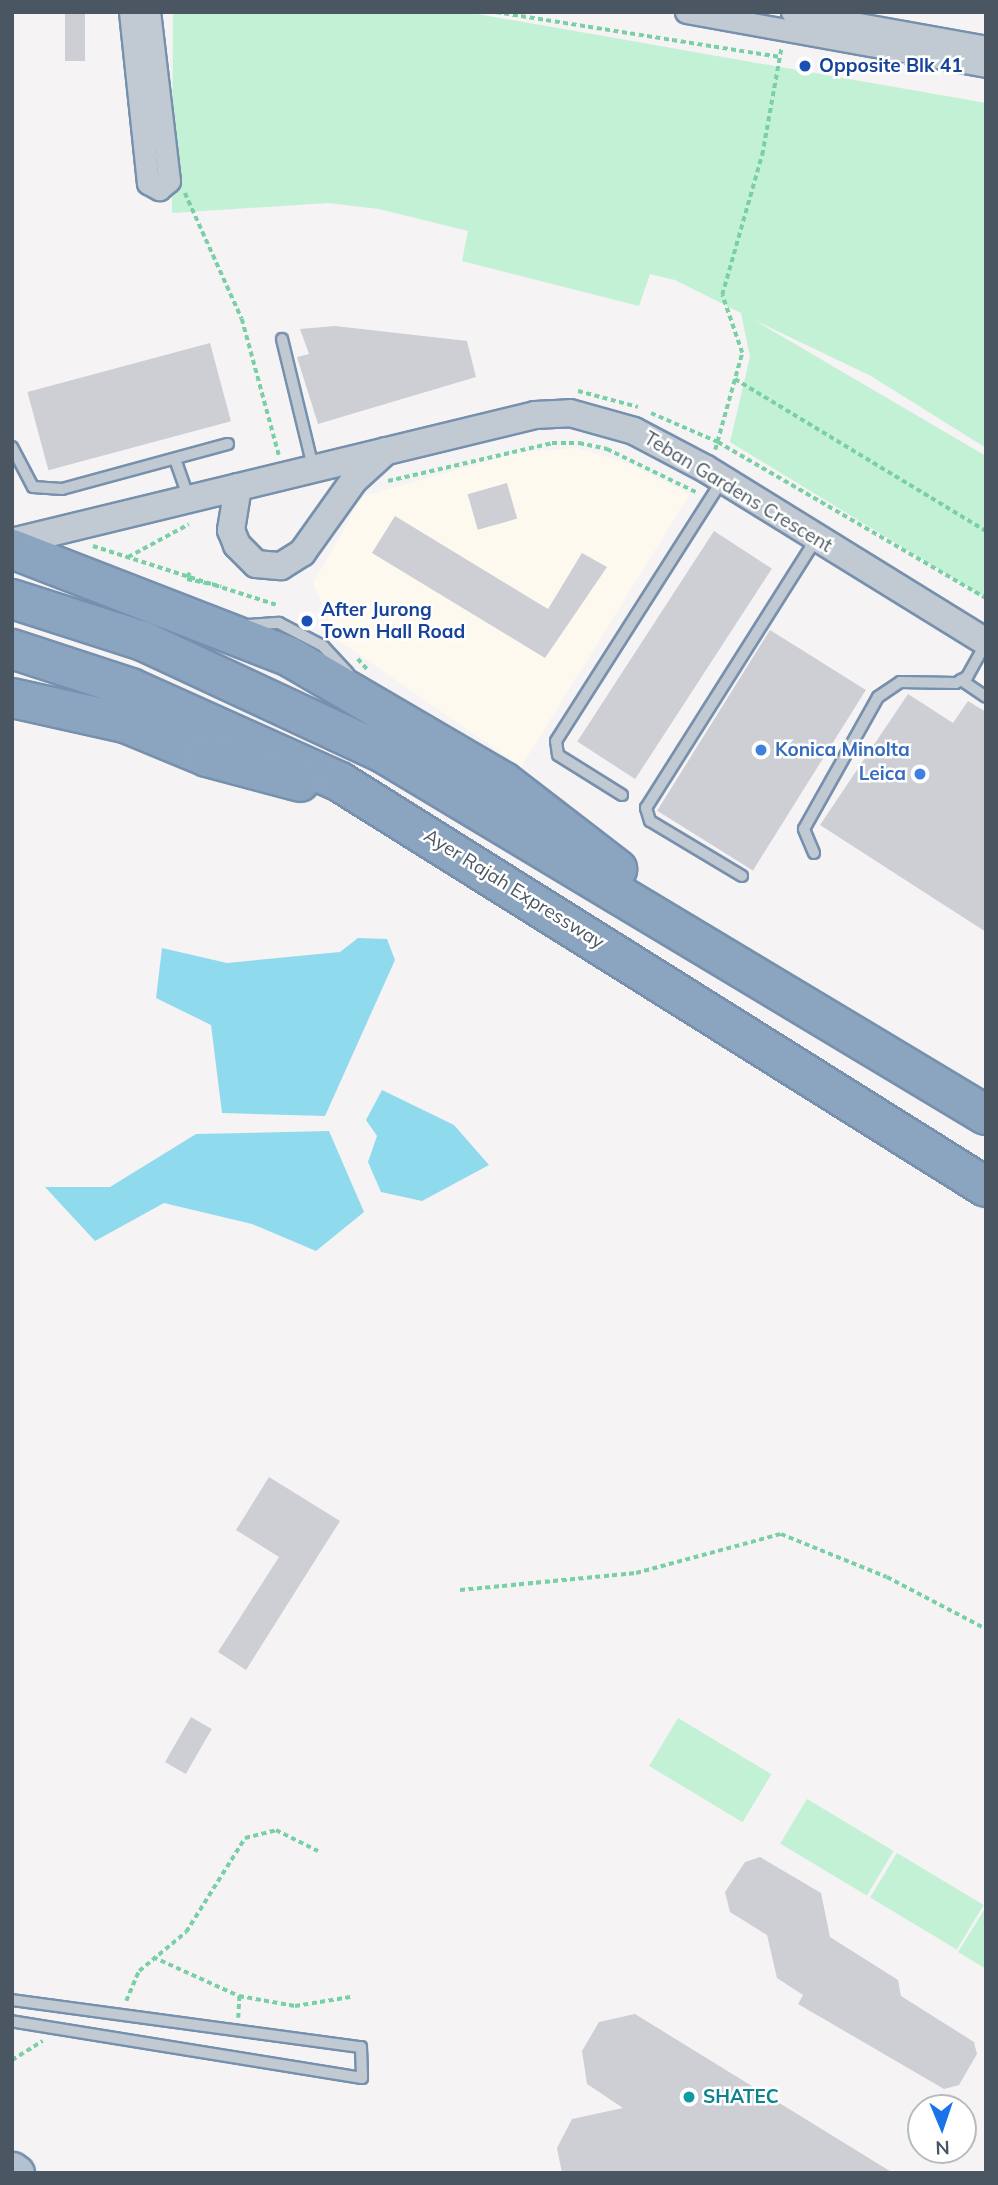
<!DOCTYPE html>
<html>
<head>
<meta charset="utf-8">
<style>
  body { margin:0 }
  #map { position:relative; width:998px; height:2185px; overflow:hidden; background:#f5f3f3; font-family:Mulish,sans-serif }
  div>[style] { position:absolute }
  .commercial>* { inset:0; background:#fdf9ef }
  .green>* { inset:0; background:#c3f1d5; transform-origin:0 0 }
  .water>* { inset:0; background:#90daee }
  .building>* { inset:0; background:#cdcfd5; transform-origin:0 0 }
  .path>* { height:3.5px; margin-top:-1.75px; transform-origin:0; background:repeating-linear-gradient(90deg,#7ad0a6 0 5px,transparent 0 8.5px) }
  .roads { filter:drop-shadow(2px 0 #7690ad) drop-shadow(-2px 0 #7690ad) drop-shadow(0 2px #7690ad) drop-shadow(0 -2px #7690ad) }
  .service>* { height:10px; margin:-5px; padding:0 5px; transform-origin:5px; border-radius:5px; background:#c1cad2 }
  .minor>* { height:21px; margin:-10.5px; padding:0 10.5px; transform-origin:10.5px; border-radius:10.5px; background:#c1cad2 }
  .tertiary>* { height:26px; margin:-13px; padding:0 13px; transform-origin:13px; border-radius:13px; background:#c1cad2 }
  .primary>* { height:35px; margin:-17.5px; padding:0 17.5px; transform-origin:17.5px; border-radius:17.5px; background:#b3c2d1 }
  .motorway>* { height:38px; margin:-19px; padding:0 19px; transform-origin:19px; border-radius:19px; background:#8ba5c1 }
  .dots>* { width:19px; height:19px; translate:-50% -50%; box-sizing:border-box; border:4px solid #fff; border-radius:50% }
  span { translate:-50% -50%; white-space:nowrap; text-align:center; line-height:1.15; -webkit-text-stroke:5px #fff; paint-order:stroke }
  .transit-label { font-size:19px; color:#164399; font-weight:700 }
  .left { translate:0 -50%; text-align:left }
  .street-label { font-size:19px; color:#4a5661 }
  .shop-label { font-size:19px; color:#366cbe; font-weight:700 }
  .right { translate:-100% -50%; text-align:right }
  .culture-label { font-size:19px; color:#0d838f; font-weight:700 }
  .frame { position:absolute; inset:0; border:14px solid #4a5661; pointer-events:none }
  .north { position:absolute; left:907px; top:2094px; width:70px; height:70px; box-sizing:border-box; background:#fff; border:2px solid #b7bbc0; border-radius:50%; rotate:178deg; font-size:19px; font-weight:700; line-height:28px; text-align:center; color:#4a5661 }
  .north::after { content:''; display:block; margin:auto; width:24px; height:32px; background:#1a73e8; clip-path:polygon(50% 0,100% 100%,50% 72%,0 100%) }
</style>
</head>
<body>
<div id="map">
  <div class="commercial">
    <div style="clip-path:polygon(577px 448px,627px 463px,690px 494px,521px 767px,338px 640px,313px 583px,363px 496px,522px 452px)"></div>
  </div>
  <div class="green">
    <div style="clip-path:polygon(173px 12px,466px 12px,986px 103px,986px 448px,871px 376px,754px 320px,986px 456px,986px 598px,730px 442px,750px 357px,741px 313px,675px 280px,650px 274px,639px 306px,462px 261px,468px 231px,379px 209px,328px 203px,172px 213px)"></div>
    <div style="left:678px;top:1718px;width:109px;height:56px;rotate:31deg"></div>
    <div style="left:807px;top:1799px;width:101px;height:52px;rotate:31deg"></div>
    <div style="left:897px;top:1853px;width:101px;height:52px;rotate:31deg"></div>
    <div style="clip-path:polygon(986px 1907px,986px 1969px,958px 1952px)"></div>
  </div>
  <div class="water">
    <div style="clip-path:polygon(358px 938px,387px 939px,395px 960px,325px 1116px,222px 1113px,211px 1025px,156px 998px,162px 948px,227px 963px,340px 952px)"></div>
    <div style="clip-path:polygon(382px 1090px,454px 1125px,489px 1165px,422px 1201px,381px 1192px,368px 1162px,377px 1136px,366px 1120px)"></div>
    <div style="clip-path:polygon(329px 1131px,364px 1212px,316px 1251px,252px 1224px,164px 1203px,95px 1241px,45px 1187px,110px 1187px,196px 1134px)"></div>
  </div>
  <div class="building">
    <div style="left:65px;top:12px;width:20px;height:49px"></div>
    <div style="clip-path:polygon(335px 326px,467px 341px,476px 377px,318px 424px,297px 357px,309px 354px,300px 329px)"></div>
    <div style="left:210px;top:343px;width:81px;height:189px;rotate:75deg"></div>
    <div style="left:507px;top:483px;width:37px;height:41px;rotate:74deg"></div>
    <div style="clip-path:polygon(395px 516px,548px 609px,582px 553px,607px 567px,545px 658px,372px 553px)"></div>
    <div style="left:714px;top:531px;width:69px;height:251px;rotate:33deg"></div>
    <div style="left:770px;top:630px;width:113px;height:213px;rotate:32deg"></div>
    <div style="clip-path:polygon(908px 694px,953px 723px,968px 701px,986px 712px,986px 932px,820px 825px)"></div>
    <div style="clip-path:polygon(269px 1477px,340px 1521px,246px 1670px,218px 1652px,279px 1557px,236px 1530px)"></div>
    <div style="left:191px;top:1717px;width:24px;height:52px;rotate:30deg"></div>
    <div style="clip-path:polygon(760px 1857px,821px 1893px,830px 1937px,898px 1980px,901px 1996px,974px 2042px,977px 2054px,959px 2085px,944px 2089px,798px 2004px,803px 1995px,777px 1978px,767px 1935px,730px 1912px,725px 1892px,745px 1862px)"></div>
    <div style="clip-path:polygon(635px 2014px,893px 2173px,562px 2173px,557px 2148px,572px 2119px,623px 2108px,587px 2084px,582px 2051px,599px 2022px)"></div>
  </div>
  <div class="path">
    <div style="left:496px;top:12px;width:288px;rotate:9deg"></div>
    <div style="left:185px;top:193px;width:138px;rotate:65.7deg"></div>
    <div style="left:242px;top:319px;width:141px;rotate:74.8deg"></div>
    <div style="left:735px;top:379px;width:293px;rotate:31.2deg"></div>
    <div style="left:578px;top:391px;width:62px;rotate:14.9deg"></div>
    <div style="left:651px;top:413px;width:73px;rotate:23.4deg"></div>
    <div style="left:718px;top:442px;width:310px;rotate:30.2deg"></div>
    <div style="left:715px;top:450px;width:101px;rotate:-74.4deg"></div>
    <div style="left:742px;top:353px;width:61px;rotate:-109deg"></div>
    <div style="left:722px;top:295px;width:146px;rotate:-74.1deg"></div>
    <div style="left:762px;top:155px;width:108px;rotate:-79.8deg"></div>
    <div style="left:388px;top:481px;width:168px;rotate:-13deg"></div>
    <div style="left:552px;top:443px;width:27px"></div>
    <div style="left:579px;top:443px;width:29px;rotate:12deg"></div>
    <div style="left:607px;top:449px;width:101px;rotate:25.8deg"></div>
    <div style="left:93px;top:546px;width:193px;rotate:17.8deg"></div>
    <div style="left:128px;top:557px;width:69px;rotate:-28.4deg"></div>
    <div style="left:190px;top:573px;width:7px;rotate:117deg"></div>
    <div style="left:187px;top:579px;width:35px;rotate:12deg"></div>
    <div style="left:358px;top:659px;width:15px;rotate:48deg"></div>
    <div style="left:460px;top:1590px;width:177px;rotate:-5.5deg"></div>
    <div style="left:636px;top:1573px;width:150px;rotate:-15.1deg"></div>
    <div style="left:781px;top:1534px;width:114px;rotate:22.1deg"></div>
    <div style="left:887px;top:1577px;width:112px;rotate:27.7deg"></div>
    <div style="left:153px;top:1957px;width:94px;rotate:24.4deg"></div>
    <div style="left:239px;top:1996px;width:57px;rotate:10.1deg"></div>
    <div style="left:295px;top:2006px;width:56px;rotate:-9.3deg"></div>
    <div style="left:126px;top:2001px;width:33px;rotate:-67deg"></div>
    <div style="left:139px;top:1971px;width:61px;rotate:-39.7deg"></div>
    <div style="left:186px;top:1932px;width:111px;rotate:-57.9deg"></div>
    <div style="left:245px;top:1838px;width:32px;rotate:-14deg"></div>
    <div style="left:276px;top:1830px;width:47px;rotate:26.6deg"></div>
    <div style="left:238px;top:2018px;width:22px;rotate:-87deg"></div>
    <div style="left:12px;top:2060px;width:36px;rotate:-32deg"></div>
  </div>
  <div class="roads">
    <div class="service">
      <div style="left:282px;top:339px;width:132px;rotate:76.4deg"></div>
      <div style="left:12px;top:447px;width:45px;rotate:62.3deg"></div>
      <div style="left:33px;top:487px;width:29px;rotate:4deg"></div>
      <div style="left:62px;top:489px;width:172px;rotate:-15.2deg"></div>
      <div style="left:175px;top:459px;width:42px;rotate:70.7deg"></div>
      <div style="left:248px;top:625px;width:31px;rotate:-4deg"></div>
      <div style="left:279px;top:623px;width:50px;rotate:27.6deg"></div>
      <div style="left:323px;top:646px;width:37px;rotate:47deg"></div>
      <div style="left:961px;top:680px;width:30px;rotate:34deg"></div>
      <div style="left:622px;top:795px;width:75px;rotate:-148deg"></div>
      <div style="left:558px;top:755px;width:14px;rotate:-98deg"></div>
      <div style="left:556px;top:741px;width:309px;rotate:-57.5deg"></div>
      <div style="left:814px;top:853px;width:26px;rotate:-113deg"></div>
      <div style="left:804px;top:829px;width:151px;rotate:-60.7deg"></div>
      <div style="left:878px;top:697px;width:27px;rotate:-34deg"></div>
      <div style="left:900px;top:682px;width:56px;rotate:1deg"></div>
      <div style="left:956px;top:683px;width:13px;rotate:-29deg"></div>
      <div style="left:967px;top:677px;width:39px;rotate:-61deg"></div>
      <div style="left:742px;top:876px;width:107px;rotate:-149.1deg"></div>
      <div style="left:650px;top:821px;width:14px;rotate:-107deg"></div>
      <div style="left:646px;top:808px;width:320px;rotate:-57.7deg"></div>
      <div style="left:12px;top:2000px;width:352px;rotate:7.7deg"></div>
      <div style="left:361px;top:2047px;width:31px;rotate:88deg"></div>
      <div style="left:362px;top:2078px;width:355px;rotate:-170.8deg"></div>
    </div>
    <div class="minor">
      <div style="left:130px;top:12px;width:172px;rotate:84deg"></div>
      <div style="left:148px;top:183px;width:13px;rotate:29deg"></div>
      <div style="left:159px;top:189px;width:13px;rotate:-39deg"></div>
      <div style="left:169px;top:181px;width:170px;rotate:-96.7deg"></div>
      <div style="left:686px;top:12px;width:305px;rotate:10.2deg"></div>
      <div style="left:792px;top:12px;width:197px;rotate:10.2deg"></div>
    </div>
    <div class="tertiary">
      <div style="left:238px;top:487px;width:44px;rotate:99.2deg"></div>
      <div style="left:231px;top:530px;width:16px;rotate:68deg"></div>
      <div style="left:237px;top:545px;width:27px;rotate:45deg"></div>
      <div style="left:256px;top:564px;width:25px;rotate:5deg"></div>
      <div style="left:281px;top:566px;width:25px;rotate:-32deg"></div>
      <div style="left:302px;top:553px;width:90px;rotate:-54.5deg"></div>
      <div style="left:354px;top:480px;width:43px;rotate:-42.2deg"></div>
      <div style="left:12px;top:542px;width:538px;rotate:-13.65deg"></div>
      <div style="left:535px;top:415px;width:35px;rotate:-3deg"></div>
      <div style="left:570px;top:413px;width:66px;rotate:15.7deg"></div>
      <div style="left:634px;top:431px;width:81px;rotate:27.8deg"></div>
      <div style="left:706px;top:469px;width:329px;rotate:31.7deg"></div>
    </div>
    <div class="primary">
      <div style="left:12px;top:2170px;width:5px;rotate:37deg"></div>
    </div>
    <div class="motorway">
      <div style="left:12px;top:549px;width:298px;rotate:21.2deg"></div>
      <div style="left:290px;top:657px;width:248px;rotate:30.3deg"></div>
      <div style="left:504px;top:782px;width:143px;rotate:37.6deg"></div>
      <div style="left:12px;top:599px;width:138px;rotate:17.8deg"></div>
      <div style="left:143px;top:641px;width:265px;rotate:25deg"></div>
      <div style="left:383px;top:753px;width:703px;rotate:30.98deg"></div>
      <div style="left:12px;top:649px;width:125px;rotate:18.1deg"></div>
      <div style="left:131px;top:688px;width:229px;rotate:24.2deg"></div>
      <div style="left:340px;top:782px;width:762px;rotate:32.09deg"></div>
      <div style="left:12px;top:698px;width:116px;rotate:12.5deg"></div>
      <div style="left:125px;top:723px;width:89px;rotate:22.5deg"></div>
      <div style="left:207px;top:757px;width:96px;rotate:15deg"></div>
    </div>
  </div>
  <div class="dots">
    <div style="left:805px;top:66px;background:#1a4fb4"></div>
    <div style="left:307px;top:621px;background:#1a4fb4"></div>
    <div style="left:761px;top:750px;background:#3f7fe0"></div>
    <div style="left:920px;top:774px;background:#3f7fe0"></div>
    <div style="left:689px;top:2097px;background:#0f9aa8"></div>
  </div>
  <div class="transit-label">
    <span class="left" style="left:819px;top:66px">Opposite Blk 41</span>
    <span class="left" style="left:321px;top:621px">After Jurong<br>Town Hall Road</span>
  </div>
  <div class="street-label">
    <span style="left:738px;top:492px;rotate:31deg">Teban Gardens Crescent</span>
    <span style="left:514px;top:889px;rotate:32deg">Ayer Rajah Expressway</span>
  </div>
  <div class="shop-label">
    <span class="left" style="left:775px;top:750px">Konica Minolta</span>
    <span class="right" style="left:906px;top:774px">Leica</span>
  </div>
  <div class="culture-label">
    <span class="left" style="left:703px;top:2097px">SHATEC</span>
  </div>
  <div class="frame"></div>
  <div class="north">N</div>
</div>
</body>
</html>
